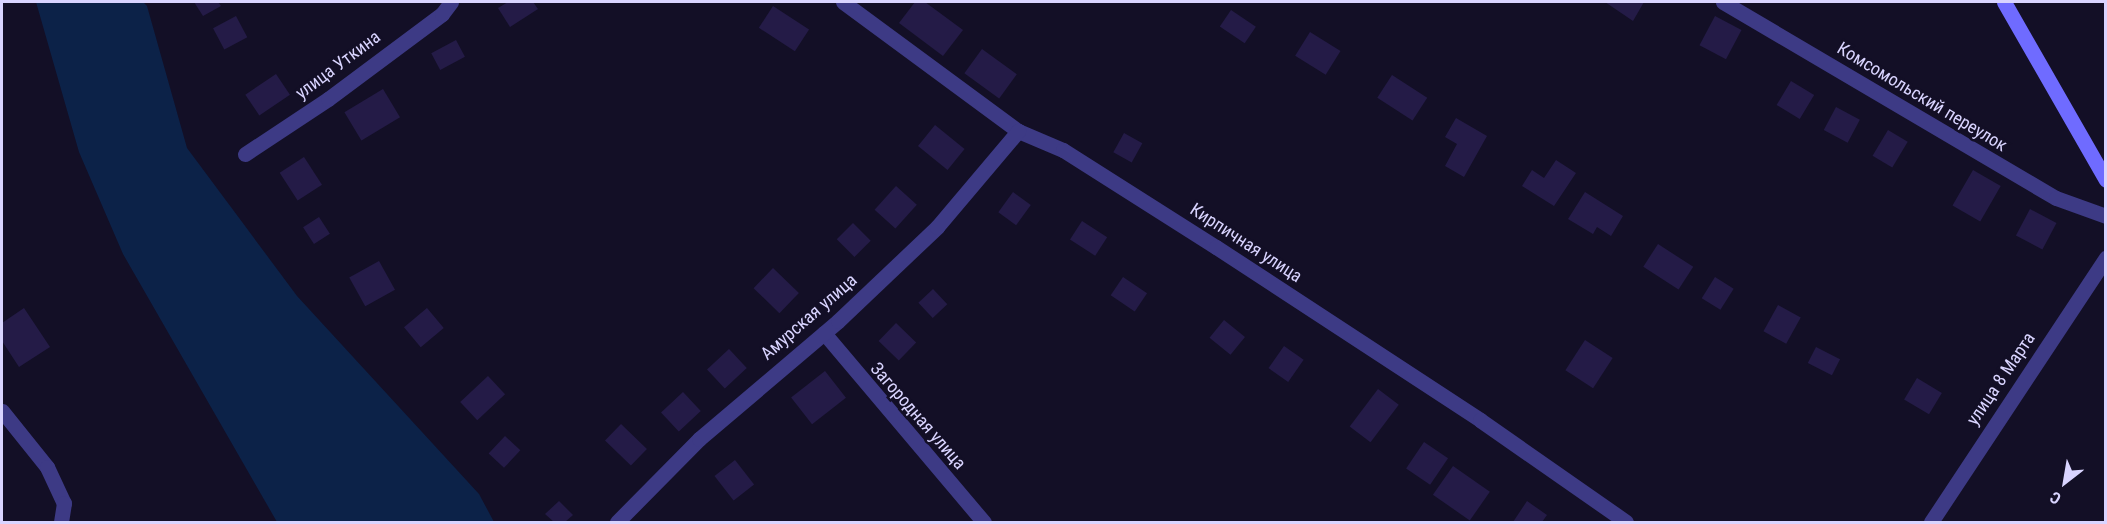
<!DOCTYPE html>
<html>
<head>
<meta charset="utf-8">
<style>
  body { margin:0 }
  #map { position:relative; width:2107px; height:524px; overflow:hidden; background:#130f26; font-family:"Roboto Condensed",sans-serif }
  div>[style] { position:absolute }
  .water>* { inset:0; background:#0c2248 }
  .building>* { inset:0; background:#241b47; transform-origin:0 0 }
  .minor>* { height:15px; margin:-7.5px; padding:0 7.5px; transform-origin:7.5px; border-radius:7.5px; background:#3d3a85 }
  .secondary>* { height:15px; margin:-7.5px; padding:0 7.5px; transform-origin:7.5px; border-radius:7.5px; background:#6f6bff }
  span { translate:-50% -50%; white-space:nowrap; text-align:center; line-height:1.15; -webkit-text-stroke:5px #130f26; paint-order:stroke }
  .street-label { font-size:18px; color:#d9d4ff }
  .frame { position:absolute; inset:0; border:3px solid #d9d4ff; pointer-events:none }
  .north { position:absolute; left:2035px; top:452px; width:60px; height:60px; -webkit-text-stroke:4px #130f26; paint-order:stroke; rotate:211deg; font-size:16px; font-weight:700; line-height:24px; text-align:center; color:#d9d4ff }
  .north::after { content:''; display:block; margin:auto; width:21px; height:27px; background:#d9d4ff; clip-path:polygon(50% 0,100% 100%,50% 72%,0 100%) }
</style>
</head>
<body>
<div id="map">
  <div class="water">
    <div style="clip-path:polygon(36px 2px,143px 2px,147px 6px,187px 148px,297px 296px,479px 494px,494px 522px,277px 522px,123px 254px,79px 152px)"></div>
  </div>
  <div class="building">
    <div style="clip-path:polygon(194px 2px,218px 2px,221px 6px,203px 16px)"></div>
    <div style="clip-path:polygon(508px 2px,533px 2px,538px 9px,510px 27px,498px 8px)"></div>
    <div style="clip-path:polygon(915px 2px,925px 2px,963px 30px,943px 56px,899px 23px)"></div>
    <div style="clip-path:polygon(1605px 2px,1644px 2px,1633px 21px)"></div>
    <div style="left:773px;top:6px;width:43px;height:26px;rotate:33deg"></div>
    <div style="left:1231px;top:10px;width:30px;height:20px;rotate:34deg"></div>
    <div style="left:236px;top:16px;width:24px;height:26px;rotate:62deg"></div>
    <div style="left:1715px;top:16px;width:30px;height:33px;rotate:28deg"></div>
    <div style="left:1310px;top:32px;width:36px;height:28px;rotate:32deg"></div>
    <div style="left:456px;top:40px;width:19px;height:28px;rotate:62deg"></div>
    <div style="left:982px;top:49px;width:43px;height:30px;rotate:36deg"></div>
    <div style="left:276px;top:74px;width:25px;height:37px;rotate:56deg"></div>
    <div style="left:1392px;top:75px;width:42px;height:27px;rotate:33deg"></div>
    <div style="left:1791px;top:81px;width:27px;height:28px;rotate:31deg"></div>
    <div style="left:383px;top:89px;width:33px;height:45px;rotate:59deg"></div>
    <div style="left:1836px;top:107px;width:27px;height:26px;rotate:28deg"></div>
    <div style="clip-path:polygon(1456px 118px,1487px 136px,1464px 177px,1445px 166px,1457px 144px,1445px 137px)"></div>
    <div style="left:935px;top:125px;width:38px;height:27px;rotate:39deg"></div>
    <div style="left:1888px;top:130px;width:23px;height:30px;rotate:31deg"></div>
    <div style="left:1124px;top:133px;width:21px;height:22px;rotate:29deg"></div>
    <div style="left:304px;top:157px;width:33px;height:29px;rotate:57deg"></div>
    <div style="clip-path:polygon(1556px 160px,1576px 173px,1554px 206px,1522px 186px,1532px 170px,1544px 178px)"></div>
    <div style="left:1973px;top:170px;width:32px;height:41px;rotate:30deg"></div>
    <div style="left:896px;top:186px;width:28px;height:32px;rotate:42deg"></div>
    <div style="left:1013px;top:192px;width:22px;height:25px;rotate:36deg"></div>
    <div style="clip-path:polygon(1585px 192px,1623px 216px,1611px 236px,1597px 227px,1593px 234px,1568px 219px)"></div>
    <div style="left:2030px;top:209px;width:30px;height:30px;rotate:28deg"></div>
    <div style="left:319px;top:217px;width:20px;height:19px;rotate:57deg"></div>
    <div style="left:1082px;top:221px;width:30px;height:22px;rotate:33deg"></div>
    <div style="left:853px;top:223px;width:25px;height:23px;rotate:45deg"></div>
    <div style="left:1658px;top:244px;width:42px;height:27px;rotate:33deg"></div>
    <div style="left:379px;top:261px;width:33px;height:34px;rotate:61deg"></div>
    <div style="left:773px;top:268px;width:36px;height:28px;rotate:44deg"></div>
    <div style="left:1123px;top:277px;width:29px;height:22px;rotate:34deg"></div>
    <div style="left:1715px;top:277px;width:22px;height:25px;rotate:32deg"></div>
    <div style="left:933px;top:289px;width:21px;height:20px;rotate:47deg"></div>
    <div style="left:1778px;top:305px;width:26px;height:30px;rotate:29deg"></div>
    <div style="clip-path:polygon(24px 308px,50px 347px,19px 367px,2px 341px,2px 323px)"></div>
    <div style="left:427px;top:308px;width:26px;height:30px;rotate:50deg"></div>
    <div style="left:1224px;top:320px;width:27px;height:23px;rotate:39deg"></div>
    <div style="left:896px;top:323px;width:28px;height:25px;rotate:44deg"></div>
    <div style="left:1585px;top:340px;width:33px;height:36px;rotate:33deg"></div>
    <div style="left:1284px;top:346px;width:24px;height:27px;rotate:35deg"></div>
    <div style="left:1816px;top:347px;width:27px;height:18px;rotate:27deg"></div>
    <div style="left:729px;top:349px;width:26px;height:30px;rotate:47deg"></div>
    <div style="left:825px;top:371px;width:34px;height:43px;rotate:52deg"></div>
    <div style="left:488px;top:376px;width:25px;height:38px;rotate:47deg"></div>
    <div style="left:1917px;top:378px;width:29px;height:25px;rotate:31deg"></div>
    <div style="left:1378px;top:389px;width:26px;height:47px;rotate:37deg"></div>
    <div style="left:683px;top:392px;width:26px;height:30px;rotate:47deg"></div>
    <div style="left:621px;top:424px;width:36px;height:23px;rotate:44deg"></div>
    <div style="left:505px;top:436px;width:21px;height:24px;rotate:43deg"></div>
    <div style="left:1424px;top:442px;width:29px;height:32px;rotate:34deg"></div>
    <div style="left:735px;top:460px;width:31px;height:26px;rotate:52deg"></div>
    <div style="left:1453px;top:466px;width:45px;height:35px;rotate:35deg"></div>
    <div style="clip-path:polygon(559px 501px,573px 515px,565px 522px,554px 522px,545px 514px)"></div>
    <div style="clip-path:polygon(1527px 501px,1547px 515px,1542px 522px,1513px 522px)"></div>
  </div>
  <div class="minor">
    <div style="left:843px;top:2px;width:217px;rotate:36.4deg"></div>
    <div style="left:1018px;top:131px;width:49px;rotate:22.9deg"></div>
    <div style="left:1063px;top:150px;width:181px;rotate:32.4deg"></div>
    <div style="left:1216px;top:247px;width:316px;rotate:33.2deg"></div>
    <div style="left:1480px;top:420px;width:178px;rotate:34.9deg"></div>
    <div style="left:1723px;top:2px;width:386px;rotate:30.5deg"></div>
    <div style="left:2056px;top:198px;width:53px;rotate:19.8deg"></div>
    <div style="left:245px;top:154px;width:100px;rotate:-33.5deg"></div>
    <div style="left:328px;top:99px;width:142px;rotate:-36.7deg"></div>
    <div style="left:442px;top:14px;width:15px;rotate:-53deg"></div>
    <div style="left:824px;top:333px;width:248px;rotate:49.8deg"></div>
    <div style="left:2px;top:411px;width:72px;rotate:51.2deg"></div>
    <div style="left:47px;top:467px;width:40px;rotate:65deg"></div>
    <div style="left:64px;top:503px;width:19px;rotate:99deg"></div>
    <div style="left:617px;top:522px;width:117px;rotate:-45.3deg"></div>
    <div style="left:699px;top:439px;width:182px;rotate:-40.3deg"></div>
    <div style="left:838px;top:321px;width:137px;rotate:-43.5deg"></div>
    <div style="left:937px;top:227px;width:126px;rotate:-49.8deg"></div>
    <div style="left:1931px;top:522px;width:317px;rotate:-56.5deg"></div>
  </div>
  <div class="secondary">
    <div style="left:2004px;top:2px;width:205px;rotate:60.2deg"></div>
  </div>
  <div class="street-label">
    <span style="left:338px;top:65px;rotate:-37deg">улица Уткина</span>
    <span style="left:1922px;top:97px;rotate:31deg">Комсомольский переулок</span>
    <span style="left:1246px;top:243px;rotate:33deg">Кирпичная улица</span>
    <span style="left:809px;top:317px;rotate:-41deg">Амурская улица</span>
    <span style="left:2001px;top:379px;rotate:-56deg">улица 8 Марта</span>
    <span style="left:918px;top:416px;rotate:49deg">Загородная улица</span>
  </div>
  <div class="frame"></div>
  <div class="north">С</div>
</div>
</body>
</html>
